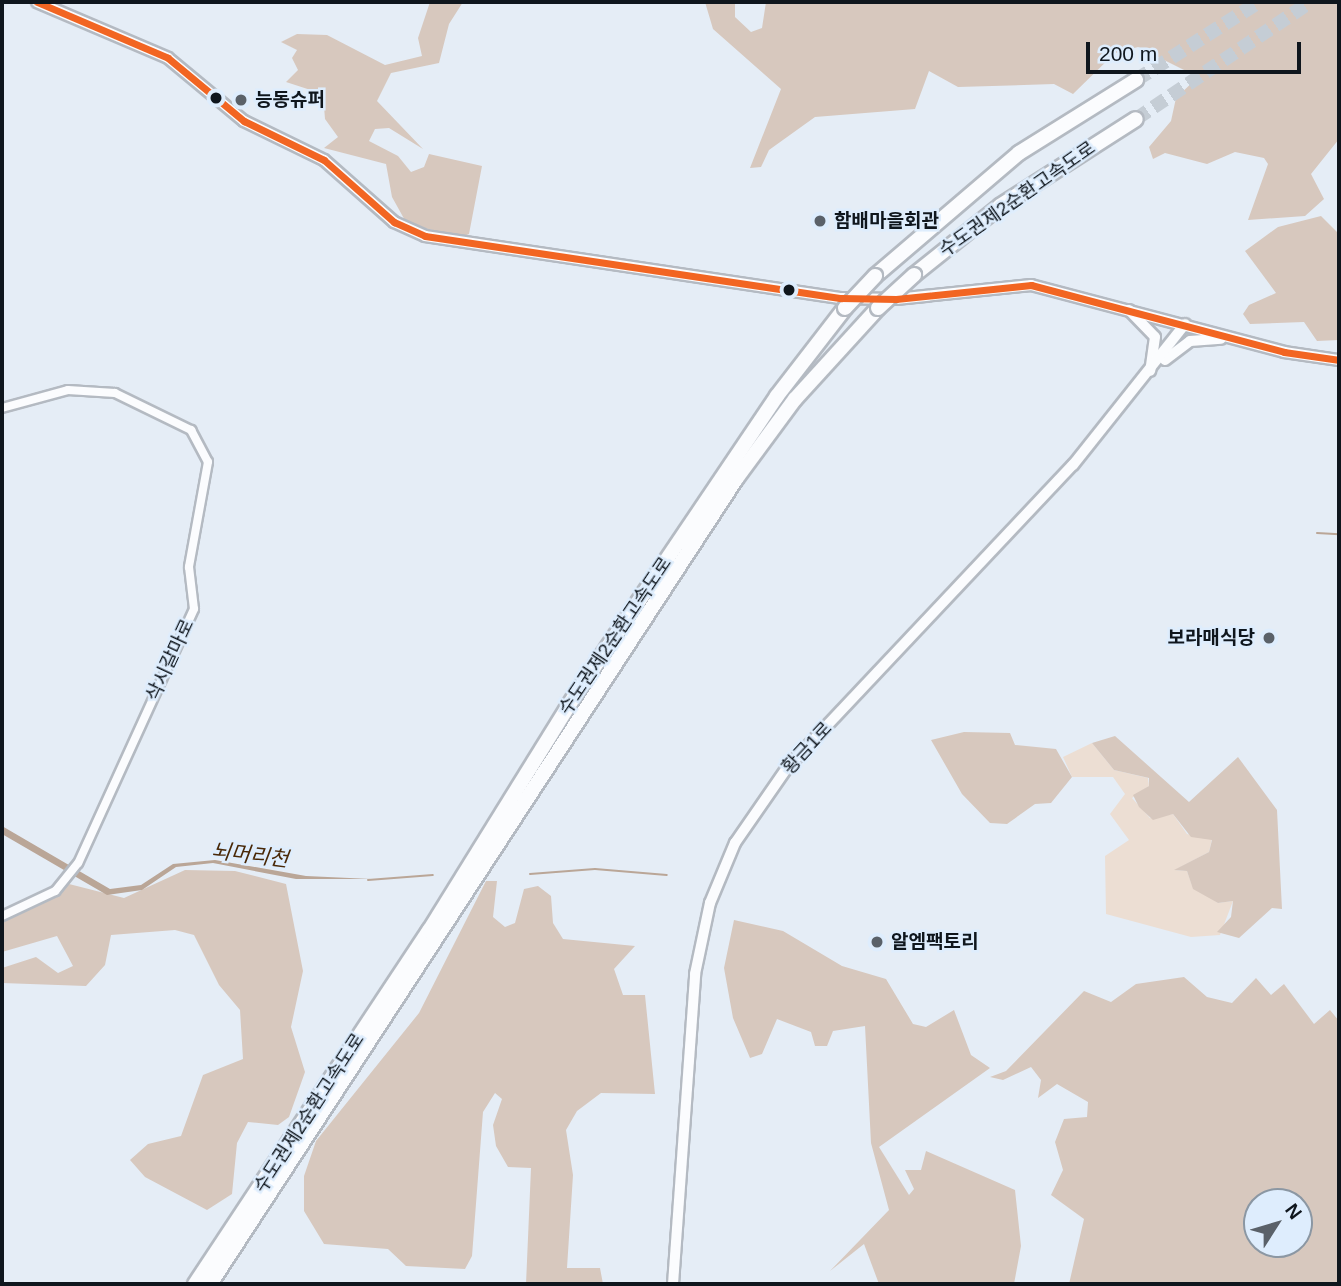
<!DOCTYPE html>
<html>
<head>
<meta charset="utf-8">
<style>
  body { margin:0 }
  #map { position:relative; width:1341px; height:1286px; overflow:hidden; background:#e5edf6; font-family:Arial,"Noto Sans KR",sans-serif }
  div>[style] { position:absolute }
  .green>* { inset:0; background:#ecded3 }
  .forest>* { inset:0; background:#d7c8be }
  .water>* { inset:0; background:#baa697 }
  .stream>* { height:2px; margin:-1px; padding:0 1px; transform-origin:1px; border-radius:1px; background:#baa697 }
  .motorway-tunnel>* { height:14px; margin-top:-7px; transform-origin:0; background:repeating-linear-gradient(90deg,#c5cdd5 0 14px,transparent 0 21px) }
  .roads { filter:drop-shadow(2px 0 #b4bac2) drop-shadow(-2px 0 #b4bac2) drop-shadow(0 2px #b4bac2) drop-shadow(0 -2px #b4bac2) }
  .minor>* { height:8px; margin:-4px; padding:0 4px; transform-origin:4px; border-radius:4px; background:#fbfcfe }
  .tertiary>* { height:10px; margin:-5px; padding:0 5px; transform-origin:5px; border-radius:5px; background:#fbfcfe }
  .motorway>* { height:14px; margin:-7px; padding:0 7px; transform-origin:7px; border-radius:7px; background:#fbfcfe }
  .bridges { filter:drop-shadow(2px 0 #b4bac2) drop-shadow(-2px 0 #b4bac2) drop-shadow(0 2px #b4bac2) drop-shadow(0 -2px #b4bac2) }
  .motorway-bridge>* { height:14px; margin:-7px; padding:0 7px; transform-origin:7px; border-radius:7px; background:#fbfcfe }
  .bus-1>* { height:7px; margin:-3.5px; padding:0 3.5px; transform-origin:3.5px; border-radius:3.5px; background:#f26522 }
  .dots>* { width:19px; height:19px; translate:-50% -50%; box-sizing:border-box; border:4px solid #deedfd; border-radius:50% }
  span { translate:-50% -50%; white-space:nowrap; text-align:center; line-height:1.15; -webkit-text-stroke:5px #deedfd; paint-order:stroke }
  .poi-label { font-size:19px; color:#0f161d; font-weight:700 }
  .left { translate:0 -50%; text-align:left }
  .right { translate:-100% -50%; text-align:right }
  .street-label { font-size:19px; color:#0f161d }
  .water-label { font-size:21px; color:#492807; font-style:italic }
  .frame { position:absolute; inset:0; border:4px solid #0f161d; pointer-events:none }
  .north { position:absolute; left:1243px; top:1188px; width:70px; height:70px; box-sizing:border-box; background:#deedfd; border:2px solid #8b97a3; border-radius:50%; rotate:53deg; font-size:19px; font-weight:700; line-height:28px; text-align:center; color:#0f161d }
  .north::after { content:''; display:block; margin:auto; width:24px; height:32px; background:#5a6169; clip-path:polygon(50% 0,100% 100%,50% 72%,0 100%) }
  .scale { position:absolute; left:1086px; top:42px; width:215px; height:32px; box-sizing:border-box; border:4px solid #0f161d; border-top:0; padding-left:9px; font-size:21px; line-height:24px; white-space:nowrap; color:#0f161d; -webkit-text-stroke:5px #deedfd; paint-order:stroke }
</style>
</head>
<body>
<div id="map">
  <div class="green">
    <div style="clip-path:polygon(1092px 743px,1114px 770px,1148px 778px,1149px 786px,1132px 798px,1150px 818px,1173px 814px,1187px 834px,1212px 839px,1209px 852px,1175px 870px,1187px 871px,1192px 885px,1218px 903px,1233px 901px,1220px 935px,1191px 937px,1106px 914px,1105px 856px,1129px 840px,1110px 814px,1125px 794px,1113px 777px,1072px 777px,1063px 757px)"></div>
  </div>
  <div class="forest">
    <div style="clip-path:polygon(430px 2px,463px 2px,449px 24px,439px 63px,391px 73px,377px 101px,423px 149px,389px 128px,375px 129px,369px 141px,398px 156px,411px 172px,424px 167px,429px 154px,482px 166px,469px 234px,462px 237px,407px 224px,392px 197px,386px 164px,324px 148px,338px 137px,325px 119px,323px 94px,286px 82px,298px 70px,292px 58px,297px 50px,281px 42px,297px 34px,327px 35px,385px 65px,422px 56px,418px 38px)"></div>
    <div style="clip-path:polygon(705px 2px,735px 2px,735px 17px,751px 32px,762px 28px,766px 2px,1339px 2px,1339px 139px,1311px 174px,1324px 199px,1305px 216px,1248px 220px,1268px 164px,1264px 158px,1235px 152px,1207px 164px,1165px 153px,1153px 159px,1149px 147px,1171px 121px,1176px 98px,1198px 77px,1138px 47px,1115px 53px,1073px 94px,1054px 84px,958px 87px,929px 71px,915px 109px,815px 117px,769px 150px,761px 167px,750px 168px,781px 89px,713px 29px)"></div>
    <div style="clip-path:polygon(1321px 216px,1339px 234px,1339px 340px,1317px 341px,1304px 322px,1250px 324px,1243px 314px,1249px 305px,1276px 293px,1245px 251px,1278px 227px)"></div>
    <div style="clip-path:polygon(964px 732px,1010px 733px,1015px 745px,1056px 749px,1072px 777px,1051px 803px,1035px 804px,1007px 824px,990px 823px,962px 794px,931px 740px)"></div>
    <div style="clip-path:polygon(1115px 736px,1189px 802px,1238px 757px,1277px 810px,1282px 909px,1272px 908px,1239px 938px,1217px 932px,1231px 917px,1233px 901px,1218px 903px,1193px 889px,1187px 871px,1174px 870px,1209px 852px,1212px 840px,1191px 837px,1173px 814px,1153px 820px,1139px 807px,1133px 795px,1149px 786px,1149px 778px,1114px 770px,1092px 743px)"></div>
    <div style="clip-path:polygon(185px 870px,235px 871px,286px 884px,303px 971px,291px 1027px,305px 1072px,289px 1117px,278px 1125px,248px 1122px,237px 1143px,232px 1194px,207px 1210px,145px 1177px,130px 1160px,148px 1144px,181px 1136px,203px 1075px,243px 1059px,240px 1010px,219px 985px,194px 935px,175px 930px,111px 935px,105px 965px,86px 986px,2px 983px,2px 968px,36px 957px,58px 973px,73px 966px,57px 936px,2px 952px,2px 920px,69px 884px,124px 898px)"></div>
    <div style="clip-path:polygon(486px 881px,497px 881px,493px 917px,505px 927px,515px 923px,524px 889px,538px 886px,551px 896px,553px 923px,563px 939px,635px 946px,614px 969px,623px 995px,645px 995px,655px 1094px,601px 1093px,577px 1111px,566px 1130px,573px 1175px,567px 1268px,600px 1268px,603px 1284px,526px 1284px,531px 1168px,508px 1167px,496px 1146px,493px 1125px,502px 1099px,495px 1093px,483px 1112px,472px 1256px,465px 1269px,406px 1266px,388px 1249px,324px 1244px,304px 1211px,304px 1176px,316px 1141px,419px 1013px)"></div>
    <div style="clip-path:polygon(734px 920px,783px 931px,842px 966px,886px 979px,913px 1024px,926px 1027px,954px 1010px,971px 1055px,990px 1068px,879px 1147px,909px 1195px,914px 1189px,905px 1170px,921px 1170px,926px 1151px,1015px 1190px,1021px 1246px,1014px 1284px,879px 1284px,864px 1244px,830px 1271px,889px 1210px,871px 1143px,865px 1026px,833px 1031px,827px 1046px,815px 1046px,811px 1032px,777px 1019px,762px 1054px,750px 1058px,733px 1018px,724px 968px)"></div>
    <div style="clip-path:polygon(evenodd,1184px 977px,1207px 997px,1232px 1003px,1256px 978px,1271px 995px,1284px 984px,1314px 1024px,1330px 1010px,1339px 1021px,1337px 1284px,1069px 1284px,1084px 1219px,1051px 1195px,1063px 1170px,1055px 1142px,1064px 1119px,1087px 1117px,1088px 1102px,1057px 1084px,1038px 1098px,1041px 1080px,1031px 1067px,1003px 1080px,990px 1077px,1006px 1071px,1084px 991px,1111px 1002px,1136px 984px,1184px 977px,1257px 1202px,1299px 1202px,1299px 1244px,1257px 1244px,1257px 1202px)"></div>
  </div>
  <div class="water">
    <div style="clip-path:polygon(2px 826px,110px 889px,141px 885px,173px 864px,215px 860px,306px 876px,371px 879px,296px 879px,213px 863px,176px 867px,142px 890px,107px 895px,2px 834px)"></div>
  </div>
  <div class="stream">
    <div style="left:1317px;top:533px;width:22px;rotate:3deg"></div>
    <div style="left:530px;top:874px;width:65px;rotate:-4.4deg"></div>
    <div style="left:595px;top:869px;width:72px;rotate:4.8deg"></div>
    <div style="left:368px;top:880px;width:65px;rotate:-4.4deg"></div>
  </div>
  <div class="motorway-tunnel">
    <div style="left:1136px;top:80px;width:146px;rotate:-32.4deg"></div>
    <div style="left:1136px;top:119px;width:210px;rotate:-33.9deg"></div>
  </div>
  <div class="roads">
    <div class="minor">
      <div style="left:2px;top:408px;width:68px;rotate:-15.3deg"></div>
      <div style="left:68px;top:390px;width:47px;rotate:3.7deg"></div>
      <div style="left:115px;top:393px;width:85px;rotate:26deg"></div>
      <div style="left:191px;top:430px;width:36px;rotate:62deg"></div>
      <div style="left:208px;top:462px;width:107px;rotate:100.3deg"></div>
      <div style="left:189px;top:567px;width:42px;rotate:83.2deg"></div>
      <div style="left:194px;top:609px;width:279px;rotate:114.5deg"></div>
      <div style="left:78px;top:863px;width:36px;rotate:129deg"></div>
      <div style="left:55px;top:891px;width:59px;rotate:154.7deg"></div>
    </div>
    <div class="tertiary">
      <div style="left:37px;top:2px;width:142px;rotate:23.1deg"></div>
      <div style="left:168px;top:58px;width:99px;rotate:39.7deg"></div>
      <div style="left:244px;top:121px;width:89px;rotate:26deg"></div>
      <div style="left:324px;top:160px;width:94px;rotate:41.5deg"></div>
      <div style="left:394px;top:222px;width:34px;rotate:24deg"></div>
      <div style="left:425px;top:236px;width:421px;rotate:8.5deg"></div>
      <div style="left:841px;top:298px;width:55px;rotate:1deg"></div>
      <div style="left:896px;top:299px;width:136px;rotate:-5.9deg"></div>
      <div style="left:1031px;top:285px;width:262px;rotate:14.8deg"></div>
      <div style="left:1284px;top:352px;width:56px;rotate:8.3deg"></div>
      <div style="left:1129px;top:310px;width:37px;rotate:46deg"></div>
      <div style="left:1155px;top:337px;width:34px;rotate:98deg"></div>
      <div style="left:1165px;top:360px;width:31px;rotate:-37deg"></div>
      <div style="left:1190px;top:341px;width:31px;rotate:-4deg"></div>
      <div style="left:673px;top:1284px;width:311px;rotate:-85.9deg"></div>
      <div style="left:695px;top:974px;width:73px;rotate:-78.1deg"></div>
      <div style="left:710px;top:903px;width:65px;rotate:-67.4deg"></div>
      <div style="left:735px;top:843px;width:91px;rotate:-55.3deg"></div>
      <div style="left:787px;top:768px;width:417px;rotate:-46.7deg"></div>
      <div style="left:1073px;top:465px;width:180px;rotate:-51.5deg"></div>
    </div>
    <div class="motorway">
      <div style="left:914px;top:275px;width:110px;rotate:-38.7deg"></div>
      <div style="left:1000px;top:206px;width:161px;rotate:-32.6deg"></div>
      <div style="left:875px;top:276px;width:189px;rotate:-40.5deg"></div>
      <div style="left:1019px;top:153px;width:138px;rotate:-32deg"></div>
      <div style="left:195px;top:1284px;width:424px;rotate:-56.5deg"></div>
      <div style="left:429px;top:931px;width:279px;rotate:-58.2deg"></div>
      <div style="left:576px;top:694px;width:359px;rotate:-56deg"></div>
      <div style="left:777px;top:396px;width:111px;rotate:-52.3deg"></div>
      <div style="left:210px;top:1284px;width:962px;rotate:-56.84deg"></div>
      <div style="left:736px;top:479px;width:99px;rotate:-53.6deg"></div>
      <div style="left:795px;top:399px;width:123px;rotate:-47.6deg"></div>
    </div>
  </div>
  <div class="bridges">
    <div class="motorway-bridge">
      <div style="left:845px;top:308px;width:44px;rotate:-46.8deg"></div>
      <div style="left:878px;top:308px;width:49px;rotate:-42.5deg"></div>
    </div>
  </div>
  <div class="bus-1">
    <div style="left:37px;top:2px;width:142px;rotate:23.1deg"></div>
    <div style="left:168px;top:58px;width:99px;rotate:39.7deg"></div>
    <div style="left:244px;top:121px;width:89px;rotate:26deg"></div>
    <div style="left:324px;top:160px;width:94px;rotate:41.5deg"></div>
    <div style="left:394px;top:222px;width:34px;rotate:24deg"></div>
    <div style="left:425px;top:236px;width:421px;rotate:8.5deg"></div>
    <div style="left:841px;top:298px;width:55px;rotate:1deg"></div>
    <div style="left:896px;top:299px;width:136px;rotate:-5.9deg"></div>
    <div style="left:1031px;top:285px;width:262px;rotate:14.8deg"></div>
    <div style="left:1284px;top:352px;width:56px;rotate:8.3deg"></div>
  </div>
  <div class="dots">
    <div style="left:216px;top:98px;background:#0f161d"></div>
    <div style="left:241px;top:100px;background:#5a6169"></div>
    <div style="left:820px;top:221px;background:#5a6169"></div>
    <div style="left:789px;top:290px;background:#0f161d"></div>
    <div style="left:1269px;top:638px;background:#5a6169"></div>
    <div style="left:877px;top:942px;background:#5a6169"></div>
  </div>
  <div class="poi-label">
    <span class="left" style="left:255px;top:100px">능동슈퍼</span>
    <span class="left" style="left:834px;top:221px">함배마을회관</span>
    <span class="right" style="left:1255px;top:638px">보라매식당</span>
    <span class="left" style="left:891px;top:942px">알엠팩토리</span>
  </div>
  <div class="street-label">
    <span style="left:1017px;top:199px;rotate:-35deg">수도권제2순환고속도로</span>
    <span style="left:615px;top:636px;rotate:-56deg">수도권제2순환고속도로</span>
    <span style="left:170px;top:660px;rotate:-65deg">삭시갈마로</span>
    <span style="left:807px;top:748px;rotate:-47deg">황금1로</span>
    <span style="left:309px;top:1113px;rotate:-57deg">수도권제2순환고속도로</span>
  </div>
  <div class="water-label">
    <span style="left:250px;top:855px;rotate:7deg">뇌머리천</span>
  </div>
  <div class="frame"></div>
  <div class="north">N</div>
  <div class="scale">200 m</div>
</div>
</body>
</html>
